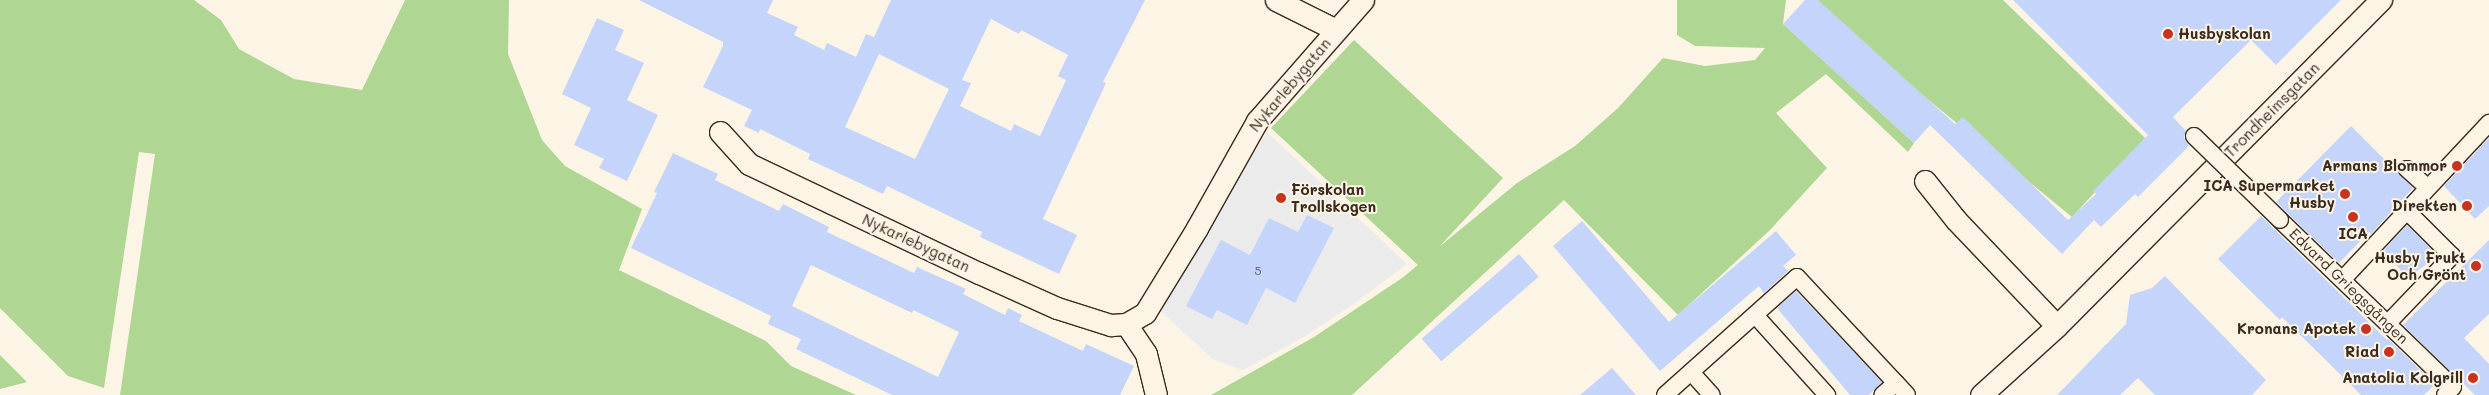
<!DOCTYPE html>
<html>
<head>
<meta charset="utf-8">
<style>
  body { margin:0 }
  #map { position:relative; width:2489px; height:395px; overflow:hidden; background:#fcf5e5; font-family:Mali,sans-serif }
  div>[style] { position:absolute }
  .built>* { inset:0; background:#ecebeb }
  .green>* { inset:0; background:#afd692 }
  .building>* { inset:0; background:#c5d4fa; transform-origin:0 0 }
  .roads { filter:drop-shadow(1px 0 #3b2a1e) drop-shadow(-1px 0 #3b2a1e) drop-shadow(0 1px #3b2a1e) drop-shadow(0 -1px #3b2a1e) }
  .pedestrian>* { height:16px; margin:-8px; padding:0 8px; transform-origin:8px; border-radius:8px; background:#fcf5e5 }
  .minor>* { height:21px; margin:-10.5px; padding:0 10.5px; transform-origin:10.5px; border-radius:10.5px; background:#fcf5e5 }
  .bridges { filter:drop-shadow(1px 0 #3b2a1e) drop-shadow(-1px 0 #3b2a1e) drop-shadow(0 1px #3b2a1e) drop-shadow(0 -1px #3b2a1e) }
  .pedestrian-bridge>* { height:16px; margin:-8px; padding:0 8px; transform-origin:8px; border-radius:8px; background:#fcf5e5 }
  .dots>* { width:14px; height:14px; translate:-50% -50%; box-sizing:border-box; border:2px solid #fcf5e5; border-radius:50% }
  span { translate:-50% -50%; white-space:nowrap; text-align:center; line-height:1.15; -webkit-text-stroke:4px #fcf5e5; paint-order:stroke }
  .number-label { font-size:12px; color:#5e5455 }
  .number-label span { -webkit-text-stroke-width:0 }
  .poi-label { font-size:15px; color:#3b2a1e; font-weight:700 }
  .left { translate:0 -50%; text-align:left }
  .right { translate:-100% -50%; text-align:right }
  .street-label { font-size:15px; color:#3b2a1e }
</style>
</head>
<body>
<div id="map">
  <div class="built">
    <div style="clip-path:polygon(1267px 132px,1407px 264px,1348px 308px,1302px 338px,1243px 370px,1214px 360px,1157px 308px)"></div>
  </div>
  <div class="green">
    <div style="clip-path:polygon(0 0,194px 0,221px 20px,239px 49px,294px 79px,362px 90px,405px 0,509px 0,508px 54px,542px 140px,565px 166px,642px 209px,619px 270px,766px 341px,791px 366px,856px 395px,120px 395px,155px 154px,139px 152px,104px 388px,68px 376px,0 308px)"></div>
    <div style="clip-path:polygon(1677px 0,1786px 0,1783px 24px,1914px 143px,1908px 152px,1826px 74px,1776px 113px,1827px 168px,1770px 230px,1678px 315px,1564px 200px,1352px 395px,1211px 395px,1314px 337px,1402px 278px,1418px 265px,1271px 128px,1354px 40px,1503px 178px,1439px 247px,1517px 183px,1575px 146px,1618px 108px,1663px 58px,1705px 66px,1755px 60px,1765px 48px,1695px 46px,1677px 35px)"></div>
    <div style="clip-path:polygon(1806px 0,2003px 0,2145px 138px,2072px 217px)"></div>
    <div style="clip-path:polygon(0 355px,27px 382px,0 389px)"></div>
  </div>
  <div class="building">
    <div style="clip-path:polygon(evenodd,639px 0,773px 0,767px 13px,798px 27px,794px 35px,824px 50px,827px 43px,856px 57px,866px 34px,874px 37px,891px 0,1145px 0,1103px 82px,1106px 83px,1043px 219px,1077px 235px,1059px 274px,980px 237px,982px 232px,887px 186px,883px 194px,808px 159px,810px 154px,760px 129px,759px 133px,744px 126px,752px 110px,703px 87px,723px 46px,723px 42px,639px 0,991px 19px,1019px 34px,1021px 30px,1068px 55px,1058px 76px,1066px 80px,1040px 136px,1014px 124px,1011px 131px,960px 106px,971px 83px,962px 80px,991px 19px,639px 0,879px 54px,949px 89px,915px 159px,845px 127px,879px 54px)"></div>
    <div style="clip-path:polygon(1805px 0,1818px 0,1955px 124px,1963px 117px,2068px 220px,2096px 194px,2093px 191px,2148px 135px,2013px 0,2341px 0,2276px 65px,2251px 40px,2173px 117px,2186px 131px,2184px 138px,2189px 146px,2138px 197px,2135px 194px,2101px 227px,2094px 220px,2062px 254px,1930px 125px,1914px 143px,1783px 24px)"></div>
    <div style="clip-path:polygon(597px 18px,624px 30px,615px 50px,644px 63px,627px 100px,658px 115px,627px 181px,599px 168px,604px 159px,574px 145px,591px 108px,562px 94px)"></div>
    <div style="clip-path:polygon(2351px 126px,2413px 188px,2371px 234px,2369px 232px,2339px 263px,2276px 202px)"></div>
    <div style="clip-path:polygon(2489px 138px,2489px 206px,2475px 219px,2444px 186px)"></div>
    <div style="clip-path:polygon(evenodd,673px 153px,718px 174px,715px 180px,779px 211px,783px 204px,829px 227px,827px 232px,914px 273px,917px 267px,966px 289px,963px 294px,1005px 315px,1008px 308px,1022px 315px,1019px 321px,1083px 351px,1086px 344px,1134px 366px,1120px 395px,892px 395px,796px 349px,801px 339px,768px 324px,771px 316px,631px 248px,657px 193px,654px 192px,673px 153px,811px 265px,912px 313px,913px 310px,959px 332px,938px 377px,792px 306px,811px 265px)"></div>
    <div style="clip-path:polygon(1307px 215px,1334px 228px,1295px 303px,1266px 288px,1247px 325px,1217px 310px,1212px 319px,1186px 306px,1221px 240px,1250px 255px,1269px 218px,1298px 232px)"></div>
    <div style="clip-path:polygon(2261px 216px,2387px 340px,2388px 339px,2435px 384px,2424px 395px,2361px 395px,2282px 317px,2280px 320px,2218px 259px)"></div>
    <div style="clip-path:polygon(1582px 221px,1669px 322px,1776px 231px,1796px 255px,1783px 266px,1788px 271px,1764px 293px,1759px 286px,1660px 371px,1553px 246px)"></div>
    <div style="clip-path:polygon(2407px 225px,2438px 256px,2407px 278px,2384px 250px)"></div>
    <div style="clip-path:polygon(2489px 240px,2489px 314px,2464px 338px,2489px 364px,2489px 395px,2475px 395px,2403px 325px)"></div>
    <div style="left:1519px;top:254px;width:30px;height:129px;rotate:49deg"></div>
    <div style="clip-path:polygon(2165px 276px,2266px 380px,2252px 395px,2155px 395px,2138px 378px,2120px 395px,2057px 395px,2126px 324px,2130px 295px,2152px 288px)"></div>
    <div style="clip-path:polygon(1796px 291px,1882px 382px,1869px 395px,1850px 395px,1777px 308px)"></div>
    <div style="clip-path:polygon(1612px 368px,1636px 395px,1580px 395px)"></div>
  </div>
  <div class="roads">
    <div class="pedestrian">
      <div style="left:2407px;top:169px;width:28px;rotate:42deg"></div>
      <div style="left:2280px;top:220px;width:240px;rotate:44deg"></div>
      <div style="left:2453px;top:387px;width:11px;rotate:135deg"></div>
      <div style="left:2343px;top:279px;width:214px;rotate:-46.9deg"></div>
      <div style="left:1755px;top:315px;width:108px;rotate:48deg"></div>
      <div style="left:2388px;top:323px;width:93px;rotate:-46.3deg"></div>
      <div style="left:2452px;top:256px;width:64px;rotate:-135deg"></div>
      <div style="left:1691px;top:372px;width:31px;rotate:48deg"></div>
      <div style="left:1896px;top:383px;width:16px;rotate:47deg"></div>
      <div style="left:1665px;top:395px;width:177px;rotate:-41.8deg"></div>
      <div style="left:1797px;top:277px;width:145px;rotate:47deg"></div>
      <div style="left:1896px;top:383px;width:18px;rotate:139deg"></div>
    </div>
    <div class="minor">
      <div style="left:1276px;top:0;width:67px;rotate:26.6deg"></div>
      <div style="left:720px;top:132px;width:43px;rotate:47.8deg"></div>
      <div style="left:749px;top:164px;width:255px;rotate:25.4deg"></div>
      <div style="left:979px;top:273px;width:85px;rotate:24.2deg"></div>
      <div style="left:1057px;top:308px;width:57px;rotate:17.5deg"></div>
      <div style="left:1111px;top:325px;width:15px;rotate:-4deg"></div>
      <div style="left:1126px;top:324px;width:22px;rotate:-30deg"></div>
      <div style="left:1145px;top:313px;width:100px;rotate:-58.5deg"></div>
      <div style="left:1197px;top:228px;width:123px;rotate:-60.7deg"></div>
      <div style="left:1257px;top:121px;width:161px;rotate:-48.8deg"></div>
      <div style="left:1925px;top:181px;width:50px;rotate:51.5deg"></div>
      <div style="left:1956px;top:220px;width:146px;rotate:46.4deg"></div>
      <div style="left:1126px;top:324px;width:36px;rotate:56deg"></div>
      <div style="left:1146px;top:354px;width:42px;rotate:76.3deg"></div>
      <div style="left:1981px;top:395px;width:103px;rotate:-42.2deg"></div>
      <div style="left:2057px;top:326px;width:460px;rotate:-45.2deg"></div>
    </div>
  </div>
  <div class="bridges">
    <div class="pedestrian-bridge">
      <div style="left:2194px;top:136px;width:120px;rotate:44.3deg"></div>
    </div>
  </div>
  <div class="dots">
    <div style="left:2168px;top:34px;background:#c8321e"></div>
    <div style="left:2457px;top:166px;background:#c8321e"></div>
    <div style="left:2345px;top:194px;background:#c8321e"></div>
    <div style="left:1281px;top:198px;background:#c8321e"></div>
    <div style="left:2467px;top:206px;background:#c8321e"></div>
    <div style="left:2353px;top:217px;background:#c8321e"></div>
    <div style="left:2476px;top:266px;background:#c8321e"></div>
    <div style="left:2366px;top:329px;background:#c8321e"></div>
    <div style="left:2389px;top:352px;background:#c8321e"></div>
    <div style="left:2473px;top:378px;background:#c8321e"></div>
  </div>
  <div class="number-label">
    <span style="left:1258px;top:271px">5</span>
  </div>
  <div class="poi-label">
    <span class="left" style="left:2178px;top:34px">Husbyskolan</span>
    <span class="right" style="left:2447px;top:166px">Armans Blommor</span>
    <span class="right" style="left:2335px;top:194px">ICA Supermarket<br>Husby</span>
    <span class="left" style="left:1291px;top:198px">Förskolan<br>Trollskogen</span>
    <span class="right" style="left:2457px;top:206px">Direkten</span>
    <span style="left:2353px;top:234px">ICA</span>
    <span class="right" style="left:2466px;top:266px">Husby Frukt<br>Och Grönt</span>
    <span class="right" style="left:2356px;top:329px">Kronans Apotek</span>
    <span class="right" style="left:2379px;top:352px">Riad</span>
    <span class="right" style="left:2463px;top:378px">Anatolia Kolgrill</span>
  </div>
  <div class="street-label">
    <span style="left:1290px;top:85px;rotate:-50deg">Nykarlebygatan</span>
    <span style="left:2272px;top:110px;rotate:-45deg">Trondheimsgatan</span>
    <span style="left:916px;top:243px;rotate:25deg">Nykarlebygatan</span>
    <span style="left:2349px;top:286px;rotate:44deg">Edvard Griegsgången</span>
  </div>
</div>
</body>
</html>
